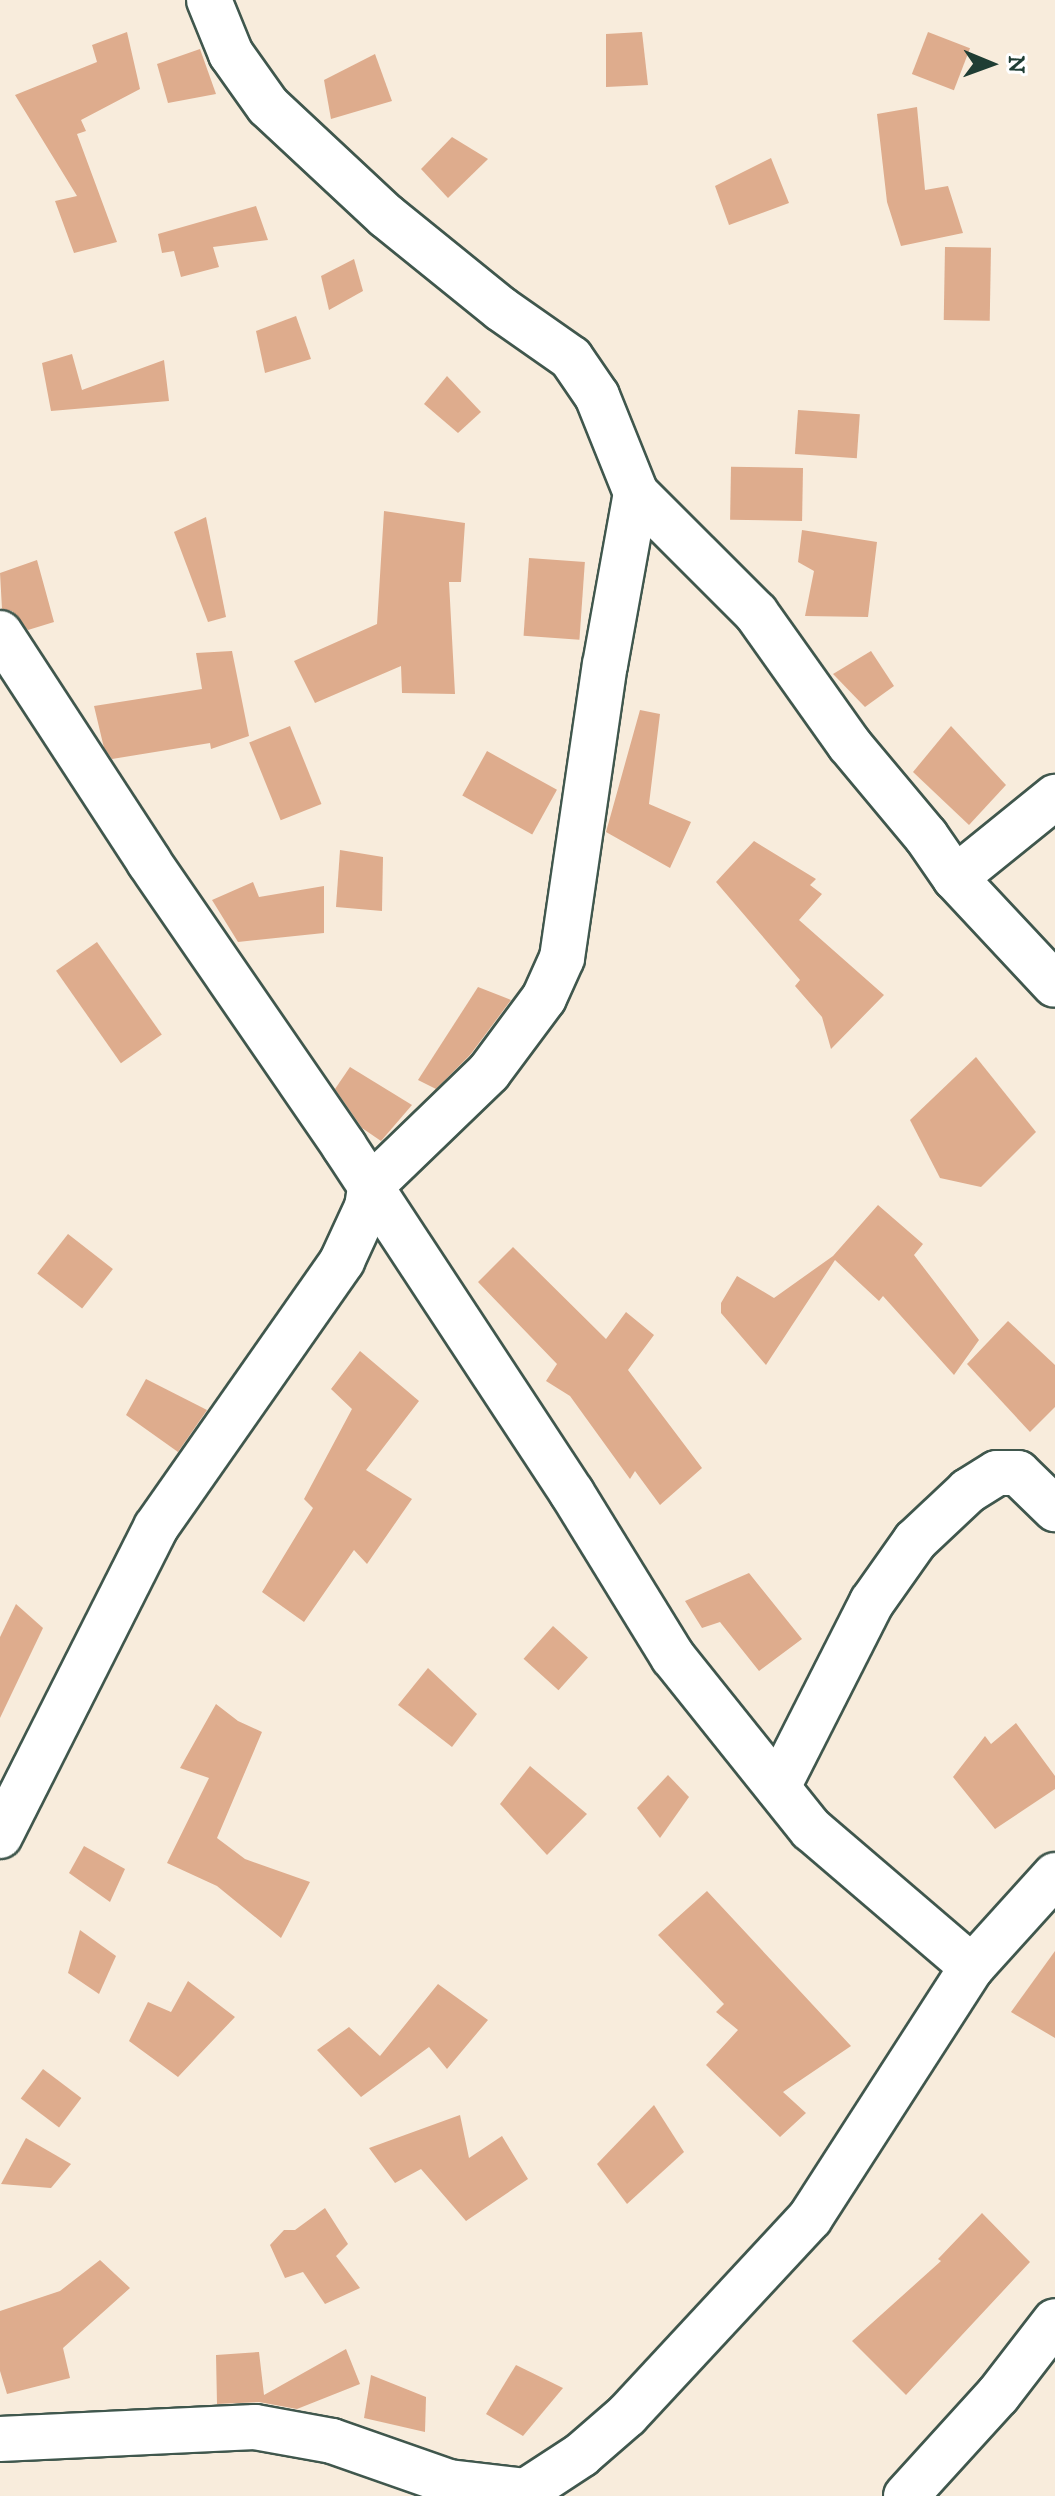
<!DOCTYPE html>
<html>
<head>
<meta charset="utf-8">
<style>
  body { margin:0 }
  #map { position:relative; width:1055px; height:2496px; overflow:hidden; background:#f8ecdc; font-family:"IM FELL DW Pica",serif }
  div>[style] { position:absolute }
  .building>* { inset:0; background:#deac8d; transform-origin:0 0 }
  .roads { filter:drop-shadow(2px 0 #40574d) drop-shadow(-2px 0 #40574d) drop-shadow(0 2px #40574d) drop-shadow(0 -2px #40574d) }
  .minor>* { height:44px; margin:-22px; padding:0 22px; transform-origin:22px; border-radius:22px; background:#fff }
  span { translate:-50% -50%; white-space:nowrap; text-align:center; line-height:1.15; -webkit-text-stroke:6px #fff; paint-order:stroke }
  .north { position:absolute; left:951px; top:24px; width:80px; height:80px; -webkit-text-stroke:6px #fff; paint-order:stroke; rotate:91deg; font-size:22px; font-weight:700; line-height:32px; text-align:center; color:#1f3d34 }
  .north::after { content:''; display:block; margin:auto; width:28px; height:36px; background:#1f3d34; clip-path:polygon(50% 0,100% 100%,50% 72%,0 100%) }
</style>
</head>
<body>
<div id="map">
  <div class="building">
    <div style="clip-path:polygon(127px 32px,140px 89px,81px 120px,86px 131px,77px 134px,117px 242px,74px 253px,55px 201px,77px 196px,15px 95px,97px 62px,92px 45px)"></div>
    <div style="clip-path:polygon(642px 32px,648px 85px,606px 87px,606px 34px)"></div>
    <div style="left:928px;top:32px;width:45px;height:45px;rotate:21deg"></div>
    <div style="clip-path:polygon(200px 49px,216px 94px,168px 103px,157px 64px)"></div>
    <div style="clip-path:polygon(375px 54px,392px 101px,331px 119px,324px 80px)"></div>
    <div style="clip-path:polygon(917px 107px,925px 190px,948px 186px,963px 233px,901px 246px,887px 202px,877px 114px)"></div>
    <div style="clip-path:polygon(452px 137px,488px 159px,448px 198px,421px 169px)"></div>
    <div style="clip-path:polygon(771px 158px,789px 203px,729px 225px,715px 186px)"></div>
    <div style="clip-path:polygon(256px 206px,268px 240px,213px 247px,219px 267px,181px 277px,174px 251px,162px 253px,158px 234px)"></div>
    <div style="left:945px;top:247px;width:46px;height:73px;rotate:1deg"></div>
    <div style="clip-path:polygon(354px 259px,363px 291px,329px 310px,321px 276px)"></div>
    <div style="clip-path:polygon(296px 316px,311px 359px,265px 373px,256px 331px)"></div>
    <div style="clip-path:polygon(72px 354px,82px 390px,164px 360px,169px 401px,51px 411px,42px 363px)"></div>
    <div style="clip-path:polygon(447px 376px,481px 412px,458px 433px,424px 404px)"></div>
    <div style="left:798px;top:410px;width:62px;height:44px;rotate:4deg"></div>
    <div style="left:803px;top:468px;width:53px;height:72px;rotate:91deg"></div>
    <div style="clip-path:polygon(384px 511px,465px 523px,461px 582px,449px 582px,455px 694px,402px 693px,401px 666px,315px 703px,294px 661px,377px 624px)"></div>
    <div style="clip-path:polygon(206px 517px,226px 617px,208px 622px,174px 532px)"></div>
    <div style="clip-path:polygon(802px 530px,877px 542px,868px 617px,805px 616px,814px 571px,798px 562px)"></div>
    <div style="left:529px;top:558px;width:56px;height:78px;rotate:4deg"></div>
    <div style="clip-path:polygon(37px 560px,54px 622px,28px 630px,12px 611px,2px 609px,0 573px)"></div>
    <div style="clip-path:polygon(232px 651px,249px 736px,211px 749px,210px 743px,112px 759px,104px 748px,94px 706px,202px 689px,196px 653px)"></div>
    <div style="clip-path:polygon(871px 651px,894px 686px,865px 707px,833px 674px)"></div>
    <div style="clip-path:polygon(640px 710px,660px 714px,649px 804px,691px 822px,670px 868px,606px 832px)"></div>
    <div style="left:290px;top:726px;width:84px;height:44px;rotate:68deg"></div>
    <div style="clip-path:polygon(951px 726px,1006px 785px,969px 825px,913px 772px)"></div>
    <div style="left:487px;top:751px;width:80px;height:51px;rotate:29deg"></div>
    <div style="clip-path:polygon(754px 841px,816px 879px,810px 885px,822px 894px,799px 920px,884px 995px,831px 1049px,822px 1017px,795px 986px,800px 980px,716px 882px)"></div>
    <div style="clip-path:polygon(340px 850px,383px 857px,382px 911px,336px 907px)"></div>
    <div style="clip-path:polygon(253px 882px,259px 897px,324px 886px,324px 933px,238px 942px,212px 900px)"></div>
    <div style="left:97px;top:942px;width:113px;height:50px;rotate:55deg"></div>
    <div style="clip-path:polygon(478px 987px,511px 1000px,470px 1055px,436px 1089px,418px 1080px)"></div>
    <div style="clip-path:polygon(976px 1057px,1036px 1132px,981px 1187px,940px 1178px,910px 1120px)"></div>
    <div style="clip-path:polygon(350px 1067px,412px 1105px,381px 1141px,362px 1128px,335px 1089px)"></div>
    <div style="clip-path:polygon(878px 1205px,923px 1244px,914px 1255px,979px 1340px,954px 1375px,883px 1296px,879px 1301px,835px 1260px,766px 1365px,721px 1313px,721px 1303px,737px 1276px,774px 1298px,833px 1256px)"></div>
    <div style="left:68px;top:1234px;width:57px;height:50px;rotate:38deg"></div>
    <div style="clip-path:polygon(513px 1247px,606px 1339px,626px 1312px,654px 1335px,628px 1370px,702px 1468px,660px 1505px,635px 1471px,630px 1479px,570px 1396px,546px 1381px,557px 1364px,478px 1282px)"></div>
    <div style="clip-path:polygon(1008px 1321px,1055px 1365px,1055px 1407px,1030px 1432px,967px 1364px)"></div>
    <div style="clip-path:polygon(360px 1351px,419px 1401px,366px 1470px,412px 1499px,367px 1564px,354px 1550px,304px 1622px,262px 1592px,313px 1508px,304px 1499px,352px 1409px,331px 1389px)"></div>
    <div style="clip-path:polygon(146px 1379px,207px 1410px,178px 1452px,126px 1415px)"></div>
    <div style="clip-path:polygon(749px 1573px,802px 1639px,759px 1671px,720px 1622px,702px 1628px,685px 1601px)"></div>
    <div style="clip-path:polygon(16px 1604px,43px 1628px,0 1718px,0 1637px)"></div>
    <div style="left:553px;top:1626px;width:47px;height:44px;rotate:42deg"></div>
    <div style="clip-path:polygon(428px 1668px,477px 1714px,452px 1747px,398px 1705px)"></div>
    <div style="clip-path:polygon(216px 1704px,238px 1721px,262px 1732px,217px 1838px,245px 1859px,310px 1882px,281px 1938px,217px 1886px,167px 1863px,209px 1778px,180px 1768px)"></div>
    <div style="clip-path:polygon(1016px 1723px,1055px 1776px,1055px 1789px,995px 1829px,953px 1777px,985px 1736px,991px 1744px)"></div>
    <div style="clip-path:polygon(530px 1766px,587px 1814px,547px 1855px,500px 1804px)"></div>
    <div style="clip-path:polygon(668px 1775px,689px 1797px,660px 1838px,637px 1808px)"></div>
    <div style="clip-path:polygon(84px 1846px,125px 1869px,110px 1902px,69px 1873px)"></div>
    <div style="clip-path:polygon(707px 1891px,851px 2046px,783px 2092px,806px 2113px,780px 2137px,706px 2065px,738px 2030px,716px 2012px,724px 2004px,658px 1935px)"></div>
    <div style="clip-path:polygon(80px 1930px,116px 1956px,99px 1994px,68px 1973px)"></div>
    <div style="clip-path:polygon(1055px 1951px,1055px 2038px,1011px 2012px)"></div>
    <div style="clip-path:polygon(188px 1981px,235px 2017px,178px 2077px,129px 2041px,148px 2002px,171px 2012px)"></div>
    <div style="clip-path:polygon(438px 1984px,488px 2020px,447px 2069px,429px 2047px,361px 2097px,317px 2050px,349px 2027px,380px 2056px)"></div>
    <div style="left:43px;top:2069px;width:48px;height:37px;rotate:37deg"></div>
    <div style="clip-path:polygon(654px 2105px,684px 2152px,627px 2204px,597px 2164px)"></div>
    <div style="clip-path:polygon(460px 2115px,469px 2158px,502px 2136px,528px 2179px,466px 2221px,421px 2169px,395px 2183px,369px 2148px)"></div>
    <div style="clip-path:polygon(26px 2138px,71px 2164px,51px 2188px,1px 2184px)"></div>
    <div style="clip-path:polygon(325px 2208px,348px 2244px,336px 2256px,360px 2288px,325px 2304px,303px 2272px,285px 2278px,270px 2245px,284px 2230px,295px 2230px)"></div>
    <div style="clip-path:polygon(982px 2213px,1030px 2262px,906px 2395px,852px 2341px,941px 2261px,938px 2259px)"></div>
    <div style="clip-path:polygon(100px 2260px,130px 2288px,63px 2348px,70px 2378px,7px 2394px,0 2371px,0 2311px,60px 2291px)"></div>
    <div style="clip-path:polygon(346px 2349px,360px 2384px,297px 2409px,259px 2402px,217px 2404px,216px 2355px,259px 2352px,264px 2395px)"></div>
    <div style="clip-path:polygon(516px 2365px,563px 2388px,523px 2436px,486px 2414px)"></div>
    <div style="clip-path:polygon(371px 2375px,426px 2397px,425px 2432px,364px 2418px)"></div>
  </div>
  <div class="roads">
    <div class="minor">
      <div style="left:636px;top:493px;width:170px;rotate:45deg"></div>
      <div style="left:756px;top:613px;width:161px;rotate:54.6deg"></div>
      <div style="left:849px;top:744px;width:120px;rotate:50.1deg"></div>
      <div style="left:926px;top:836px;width:51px;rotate:55.4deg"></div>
      <div style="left:955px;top:878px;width:146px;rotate:46.9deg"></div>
      <div style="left:0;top:633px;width:273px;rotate:56.9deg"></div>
      <div style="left:149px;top:862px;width:345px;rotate:55.5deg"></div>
      <div style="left:344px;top:1146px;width:415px;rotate:56.7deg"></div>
      <div style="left:572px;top:1493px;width:193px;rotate:58.4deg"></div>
      <div style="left:673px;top:1657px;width:221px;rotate:51.3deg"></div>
      <div style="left:811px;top:1829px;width:212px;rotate:40.6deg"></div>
      <div style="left:955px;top:878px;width:129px;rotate:-39deg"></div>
      <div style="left:778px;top:1787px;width:208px;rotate:-63.1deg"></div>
      <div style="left:872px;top:1602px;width:75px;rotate:-54.8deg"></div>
      <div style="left:915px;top:1541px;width:73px;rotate:-43.3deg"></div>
      <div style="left:968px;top:1491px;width:34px;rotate:-32deg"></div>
      <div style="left:997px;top:1473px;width:21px"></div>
      <div style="left:1018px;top:1473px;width:52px;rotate:44.2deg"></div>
      <div style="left:0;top:1836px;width:346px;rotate:-63.2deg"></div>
      <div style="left:156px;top:1527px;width:325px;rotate:-55deg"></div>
      <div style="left:342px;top:1261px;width:60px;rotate:-65.2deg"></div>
      <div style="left:367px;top:1207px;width:20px;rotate:-81deg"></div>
      <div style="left:370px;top:1187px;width:165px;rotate:-44deg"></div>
      <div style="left:489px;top:1072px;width:92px;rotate:-53.4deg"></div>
      <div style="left:544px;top:998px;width:44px;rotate:-65.8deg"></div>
      <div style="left:562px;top:958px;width:296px;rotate:-81.7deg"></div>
      <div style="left:605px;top:665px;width:175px;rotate:-79.8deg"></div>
      <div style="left:636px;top:493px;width:105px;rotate:-111.9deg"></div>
      <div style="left:597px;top:396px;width:46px;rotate:-124.4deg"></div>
      <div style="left:571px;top:358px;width:85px;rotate:-145deg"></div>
      <div style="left:501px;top:309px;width:148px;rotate:-141deg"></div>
      <div style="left:386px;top:216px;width:161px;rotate:-137deg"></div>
      <div style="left:268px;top:106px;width:64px;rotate:-125.4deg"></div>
      <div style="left:231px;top:54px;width:58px;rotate:-112.2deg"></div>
      <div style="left:0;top:2439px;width:255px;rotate:-2.7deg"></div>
      <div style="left:255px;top:2427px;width:78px;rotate:10.3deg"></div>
      <div style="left:332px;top:2441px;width:124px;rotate:19.3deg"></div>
      <div style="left:449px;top:2482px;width:78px;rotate:6.7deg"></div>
      <div style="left:526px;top:2491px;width:66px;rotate:-33.2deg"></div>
      <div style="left:581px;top:2455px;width:61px;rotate:-41deg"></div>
      <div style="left:627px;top:2415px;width:269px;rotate:-47.1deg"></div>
      <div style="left:810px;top:2218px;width:299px;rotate:-57.2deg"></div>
      <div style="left:972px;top:1967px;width:124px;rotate:-47.9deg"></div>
      <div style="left:906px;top:2496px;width:137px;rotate:-47.7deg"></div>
      <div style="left:998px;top:2395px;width:93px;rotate:-52.4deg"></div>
    </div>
  </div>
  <div class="north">N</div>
</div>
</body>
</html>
